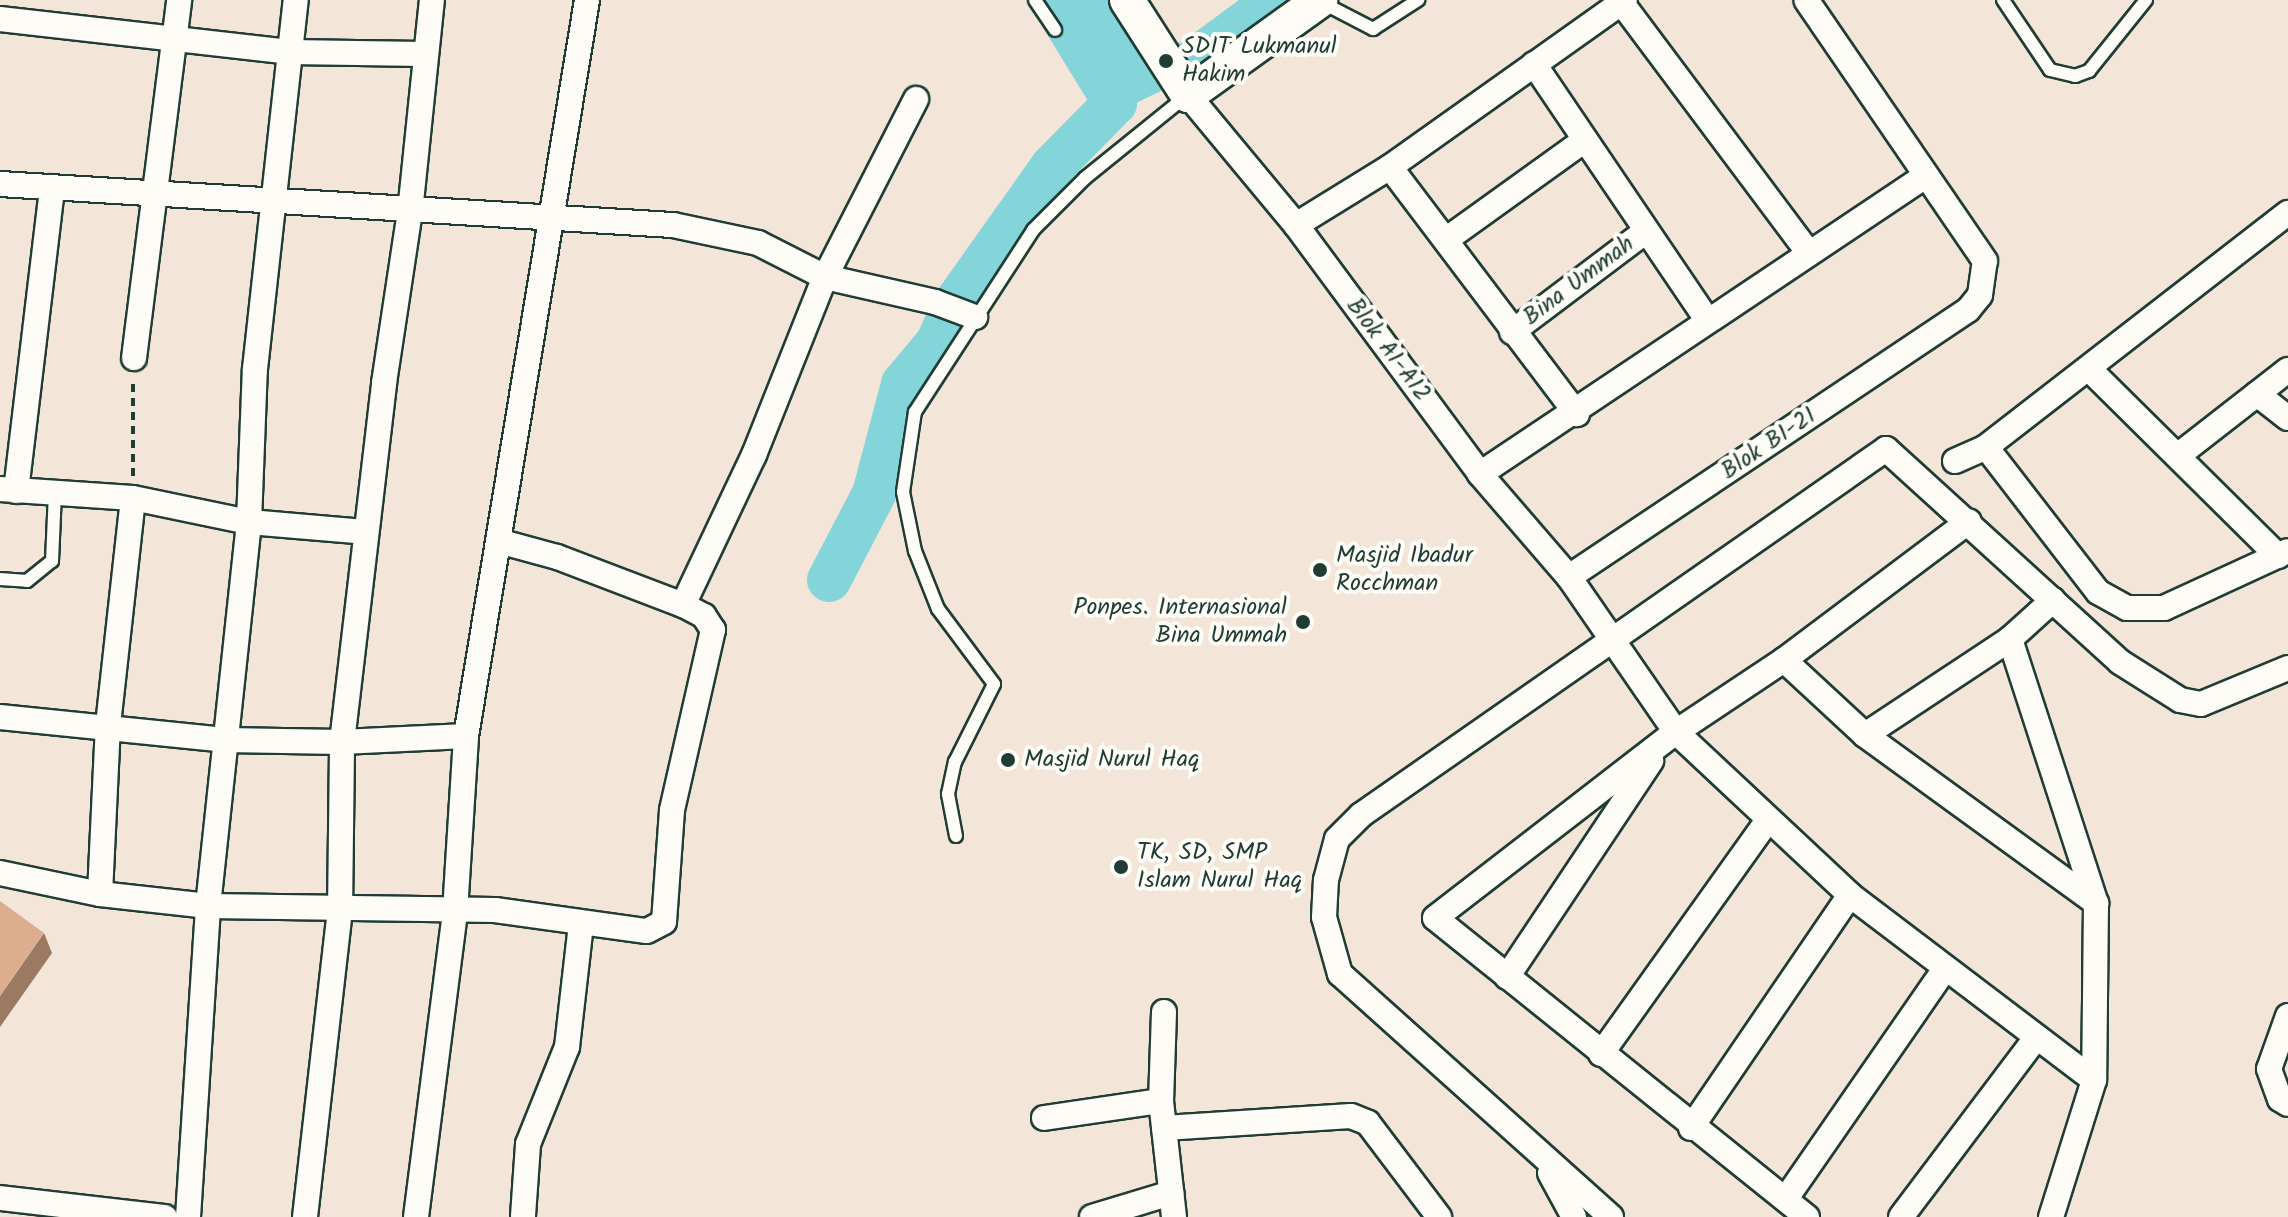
<!DOCTYPE html>
<html>
<head>
<meta charset="utf-8">
<style>
  body { margin:0 }
  #map { position:relative; width:2288px; height:1217px; overflow:hidden; background:#f3e5d8; font-family:Kalam,sans-serif }
  div>[style] { position:absolute }
  .river>* { height:44px; margin:-22px; padding:0 22px; transform-origin:22px; border-radius:22px; background:#83d5da }
  .path>* { height:4px; margin-top:-2px; transform-origin:0; background:repeating-linear-gradient(90deg,#1f3d34 0 8px,transparent 0 14px) }
  .roads { filter:drop-shadow(2px 0 #1f3d34) drop-shadow(-2px 0 #1f3d34) drop-shadow(0 2px #1f3d34) drop-shadow(0 -2px #1f3d34) }
  .lane>* { height:12px; margin:-6px; padding:0 6px; transform-origin:6px; border-radius:6px; background:#fdfcf7 }
  .street>* { height:24px; margin:-12px; padding:0 12px; transform-origin:12px; border-radius:12px; background:#fdfcf7 }
  .secondary>* { height:34px; margin:-17px; padding:0 17px; transform-origin:17px; border-radius:17px; background:#fdfcf7 }
  .shaded-wall>* { inset:0; background:#9b7a63 }
  .building>* { inset:0; background:#ddae8e }
  .dots>* { width:22px; height:22px; translate:-50% -50%; box-sizing:border-box; border:4px solid #fdfcf7; border-radius:50% }
  span { translate:-50% -50%; white-space:nowrap; text-align:center; line-height:1.15; -webkit-text-stroke:8px #fdfcf7; paint-order:stroke }
  .poi-label { font-size:24px; color:#1f3d34 }
  .left { translate:0 -50%; text-align:left }
  .right { translate:-100% -50%; text-align:right }
  .street-label { font-size:24px; color:#1f3d34 }
</style>
</head>
<body>
<div id="map">
  <div class="river">
    <div style="left:1097px;top:0;width:88px;rotate:70.1deg"></div>
    <div style="left:1127px;top:83px;width:43px;rotate:-26deg"></div>
    <div style="left:1166px;top:64px;width:22px;rotate:3deg"></div>
    <div style="left:1188px;top:65px;width:109px;rotate:-36.5deg"></div>
    <div style="left:829px;top:580px;width:97px;rotate:-62.4deg"></div>
    <div style="left:874px;top:494px;width:114px;rotate:-75.2deg"></div>
    <div style="left:903px;top:384px;width:55px;rotate:-50.2deg"></div>
    <div style="left:938px;top:342px;width:40px;rotate:-66.6deg"></div>
    <div style="left:954px;top:305px;width:169px;rotate:-54.6deg"></div>
    <div style="left:1052px;top:167px;width:90px;rotate:-45.5deg"></div>
    <div style="left:1115px;top:103px;width:121px;rotate:-121.5deg"></div>
  </div>
  <div class="path">
    <div style="left:133px;top:476px;width:95px;rotate:-90deg"></div>
  </div>
  <div class="roads">
    <div class="lane">
      <div style="left:1035px;top:0;width:36px;rotate:56deg"></div>
      <div style="left:2003px;top:0;width:84px;rotate:56.1deg"></div>
      <div style="left:2050px;top:70px;width:26px;rotate:13deg"></div>
      <div style="left:2075px;top:76px;width:15px;rotate:-20deg"></div>
      <div style="left:2089px;top:71px;width:91px;rotate:-51.2deg"></div>
      <div style="left:1321px;top:2px;width:59px;rotate:27.4deg"></div>
      <div style="left:1373px;top:29px;width:54px;rotate:-32.8deg"></div>
      <div style="left:0;top:579px;width:27px;rotate:4deg"></div>
      <div style="left:27px;top:581px;width:32px;rotate:-39deg"></div>
      <div style="left:52px;top:561px;width:68px;rotate:-87.5deg"></div>
      <div style="left:956px;top:836px;width:43px;rotate:-100.8deg"></div>
      <div style="left:948px;top:794px;width:33px;rotate:-78deg"></div>
      <div style="left:955px;top:762px;width:87px;rotate:-63.4deg"></div>
      <div style="left:994px;top:684px;width:94px;rotate:-126.7deg"></div>
      <div style="left:938px;top:609px;width:62px;rotate:-111.6deg"></div>
      <div style="left:915px;top:551px;width:60px;rotate:-101.5deg"></div>
      <div style="left:903px;top:492px;width:81px;rotate:-81.5deg"></div>
      <div style="left:915px;top:412px;width:217px;rotate:-57deg"></div>
      <div style="left:1033px;top:230px;width:74px;rotate:-45deg"></div>
      <div style="left:1085px;top:178px;width:129px;rotate:-39deg"></div>
    </div>
    <div class="street">
      <div style="left:1621px;top:2px;width:311px;rotate:53.2deg"></div>
      <div style="left:0;top:19px;width:291px;rotate:6.5deg"></div>
      <div style="left:289px;top:52px;width:135px;rotate:0.8deg"></div>
      <div style="left:1534px;top:64px;width:310px;rotate:55.9deg"></div>
      <div style="left:1188px;top:95px;width:169px;rotate:50.3deg"></div>
      <div style="left:1296px;top:225px;width:310px;rotate:53.5deg"></div>
      <div style="left:1480px;top:474px;width:136px;rotate:49.2deg"></div>
      <div style="left:1569px;top:577px;width:188px;rotate:55.4deg"></div>
      <div style="left:1676px;top:732px;width:238px;rotate:43.1deg"></div>
      <div style="left:1850px;top:895px;width:306px;rotate:37.2deg"></div>
      <div style="left:1390px;top:167px;width:310px;rotate:52.9deg"></div>
      <div style="left:0;top:184px;width:674px;rotate:3.49deg"></div>
      <div style="left:673px;top:225px;width:87px;rotate:12deg"></div>
      <div style="left:758px;top:243px;width:75px;rotate:26.9deg"></div>
      <div style="left:825px;top:277px;width:113px;rotate:12.8deg"></div>
      <div style="left:935px;top:302px;width:43px;rotate:20.6deg"></div>
      <div style="left:1296px;top:225px;width:110px;rotate:-31.7deg"></div>
      <div style="left:1390px;top:167px;width:288px;rotate:-35.4deg"></div>
      <div style="left:1447px;top:239px;width:170px;rotate:-35.7deg"></div>
      <div style="left:1512px;top:332px;width:168px;rotate:-37deg"></div>
      <div style="left:134px;top:358px;width:361px;rotate:-82.8deg"></div>
      <div style="left:2089px;top:369px;width:266px;rotate:44.7deg"></div>
      <div style="left:2257px;top:394px;width:39px;rotate:38deg"></div>
      <div style="left:1986px;top:447px;width:183px;rotate:52.3deg"></div>
      <div style="left:2098px;top:592px;width:33px;rotate:29deg"></div>
      <div style="left:2127px;top:608px;width:37px"></div>
      <div style="left:2164px;top:608px;width:136px;rotate:-24.7deg"></div>
      <div style="left:2180px;top:454px;width:137px;rotate:-37.9deg"></div>
      <div style="left:1955px;top:461px;width:34px;rotate:-24deg"></div>
      <div style="left:1986px;top:447px;width:382px;rotate:-37.8deg"></div>
      <div style="left:1480px;top:474px;width:534px;rotate:-33.78deg"></div>
      <div style="left:0;top:489px;width:133px;rotate:3.9deg"></div>
      <div style="left:133px;top:498px;width:118px;rotate:11.7deg"></div>
      <div style="left:249px;top:522px;width:116px;rotate:4.9deg"></div>
      <div style="left:16px;top:491px;width:306px;rotate:-83.2deg"></div>
      <div style="left:1569px;top:577px;width:480px;rotate:-33.8deg"></div>
      <div style="left:1968px;top:310px;width:19px;rotate:-51deg"></div>
      <div style="left:1980px;top:295px;width:34px;rotate:-82deg"></div>
      <div style="left:1985px;top:261px;width:316px;rotate:-124.4deg"></div>
      <div style="left:683px;top:605px;width:166px;rotate:-64.7deg"></div>
      <div style="left:754px;top:455px;width:192px;rotate:-68.3deg"></div>
      <div style="left:825px;top:277px;width:200px;rotate:-62.9deg"></div>
      <div style="left:2010px;top:639px;width:278px;rotate:72deg"></div>
      <div style="left:2096px;top:903px;width:177px;rotate:90.6deg"></div>
      <div style="left:2094px;top:1080px;width:144px;rotate:107.4deg"></div>
      <div style="left:1784px;top:660px;width:110px;rotate:42.8deg"></div>
      <div style="left:1865px;top:735px;width:286px;rotate:36deg"></div>
      <div style="left:0;top:717px;width:226px;rotate:5.8deg"></div>
      <div style="left:225px;top:740px;width:117px;rotate:1deg"></div>
      <div style="left:342px;top:742px;width:124px;rotate:-2.8deg"></div>
      <div style="left:1865px;top:735px;width:174px;rotate:-33.5deg"></div>
      <div style="left:2010px;top:639px;width:58px;rotate:-42.2deg"></div>
      <div style="left:0;top:873px;width:102px;rotate:11.9deg"></div>
      <div style="left:100px;top:894px;width:109px;rotate:6.3deg"></div>
      <div style="left:208px;top:906px;width:287px;rotate:0.8deg"></div>
      <div style="left:495px;top:910px;width:153px;rotate:7.9deg"></div>
      <div style="left:647px;top:931px;width:19px;rotate:-28deg"></div>
      <div style="left:664px;top:922px;width:112px;rotate:-85.9deg"></div>
      <div style="left:672px;top:810px;width:185px;rotate:-77.2deg"></div>
      <div style="left:713px;top:630px;width:17px;rotate:-123deg"></div>
      <div style="left:704px;top:616px;width:24px;rotate:-152deg"></div>
      <div style="left:683px;top:605px;width:135px;rotate:-159.1deg"></div>
      <div style="left:557px;top:557px;width:57px;rotate:-164.7deg"></div>
      <div style="left:100px;top:894px;width:169px;rotate:-87.3deg"></div>
      <div style="left:108px;top:725px;width:228px;rotate:-83.7deg"></div>
      <div style="left:1507px;top:977px;width:260px;rotate:-56.3deg"></div>
      <div style="left:1164px;top:1012px;width:89px;rotate:91.9deg"></div>
      <div style="left:1161px;top:1101px;width:117px;rotate:83.6deg"></div>
      <div style="left:2288px;top:1016px;width:56px;rotate:109.7deg"></div>
      <div style="left:2269px;top:1069px;width:32px;rotate:70deg"></div>
      <div style="left:2280px;top:1099px;width:9px;rotate:32deg"></div>
      <div style="left:1601px;top:1054px;width:287px;rotate:-54.5deg"></div>
      <div style="left:1044px;top:1118px;width:118px;rotate:-8.3deg"></div>
      <div style="left:1164px;top:1128px;width:187px;rotate:-3.7deg"></div>
      <div style="left:1351px;top:1116px;width:18px;rotate:22deg"></div>
      <div style="left:1368px;top:1123px;width:118px;rotate:52.9deg"></div>
      <div style="left:1691px;top:1128px;width:282px;rotate:-55.7deg"></div>
      <div style="left:1550px;top:1173px;width:50px;rotate:61.4deg"></div>
      <div style="left:1787px;top:1197px;width:277px;rotate:-55.3deg"></div>
      <div style="left:0;top:1198px;width:166px;rotate:6.6deg"></div>
      <div style="left:523px;top:1216px;width:72px;rotate:-86deg"></div>
      <div style="left:528px;top:1144px;width:105px;rotate:-68.1deg"></div>
      <div style="left:567px;top:1047px;width:123px;rotate:-83.5deg"></div>
      <div style="left:188px;top:1217px;width:312px;rotate:-86.3deg"></div>
      <div style="left:208px;top:906px;width:386px;rotate:-83.9deg"></div>
      <div style="left:249px;top:522px;width:153px;rotate:-87.8deg"></div>
      <div style="left:255px;top:369px;width:371px;rotate:-83.7deg"></div>
      <div style="left:305px;top:1217px;width:307px;rotate:-83.5deg"></div>
      <div style="left:340px;top:912px;width:170px;rotate:-89.3deg"></div>
      <div style="left:342px;top:742px;width:361px;rotate:-83.3deg"></div>
      <div style="left:384px;top:383px;width:173px;rotate:-81.4deg"></div>
      <div style="left:410px;top:212px;width:213px;rotate:-84.1deg"></div>
      <div style="left:416px;top:1217px;width:307px;rotate:-82.7deg"></div>
      <div style="left:455px;top:912px;width:176px;rotate:-86.4deg"></div>
      <div style="left:466px;top:736px;width:746px;rotate:-80.66deg"></div>
      <div style="left:1092px;top:1217px;width:83px;rotate:-16.9deg"></div>
      <div style="left:1611px;top:1217px;width:364px;rotate:-138.1deg"></div>
      <div style="left:1340px;top:974px;width:59px;rotate:-105.7deg"></div>
      <div style="left:1324px;top:917px;width:37px;rotate:-87deg"></div>
      <div style="left:1326px;top:880px;width:42px;rotate:-75deg"></div>
      <div style="left:1337px;top:839px;width:34px;rotate:-45deg"></div>
      <div style="left:1361px;top:815px;width:640px;rotate:-34.88deg"></div>
      <div style="left:1886px;top:449px;width:316px;rotate:42.3deg"></div>
      <div style="left:2120px;top:662px;width:71px;rotate:32.3deg"></div>
      <div style="left:2180px;top:700px;width:21px;rotate:11deg"></div>
      <div style="left:2201px;top:704px;width:94px;rotate:-22.5deg"></div>
      <div style="left:1807px;top:1217px;width:477px;rotate:-141.2deg"></div>
      <div style="left:1435px;top:918px;width:304px;rotate:-37.7deg"></div>
      <div style="left:1676px;top:732px;width:130px;rotate:-33.7deg"></div>
      <div style="left:1784px;top:660px;width:231px;rotate:-36.9deg"></div>
      <div style="left:1901px;top:1217px;width:224px;rotate:-53deg"></div>
    </div>
    <div class="secondary">
      <div style="left:1127px;top:0;width:113px;rotate:57.3deg"></div>
      <div style="left:1188px;top:95px;width:163px;rotate:-35.7deg"></div>
    </div>
  </div>
  <div class="shaded-wall">
    <div style="clip-path:polygon(44px 933px,52px 953px,0 1027px,0 996px)"></div>
  </div>
  <div class="building">
    <div style="clip-path:polygon(0 901px,44px 933px,0 996px)"></div>
  </div>
  <div class="dots">
    <div style="left:1166px;top:61px;background:#1f3d34"></div>
    <div style="left:1320px;top:570px;background:#1f3d34"></div>
    <div style="left:1303px;top:622px;background:#1f3d34"></div>
    <div style="left:1008px;top:760px;background:#1f3d34"></div>
    <div style="left:1121px;top:867px;background:#1f3d34"></div>
  </div>
  <div class="poi-label">
    <span class="left" style="left:1182px;top:61px">SDIT Lukmanul<br>Hakim</span>
    <span class="left" style="left:1336px;top:570px">Masjid Ibadur<br>Rocchman</span>
    <span class="right" style="left:1287px;top:622px">Ponpes. Internasional<br>Bina Ummah</span>
    <span class="left" style="left:1024px;top:760px">Masjid Nurul Haq</span>
    <span class="left" style="left:1137px;top:867px">TK, SD, SMP<br>Islam Nurul Haq</span>
  </div>
  <div class="street-label">
    <span style="left:1579px;top:281px;rotate:-37deg">Bina Ummah</span>
    <span style="left:1388px;top:350px;rotate:53deg">Blok A1-A12</span>
    <span style="left:1769px;top:444px;rotate:-34deg">Blok B1-21</span>
  </div>
</div>
</body>
</html>
